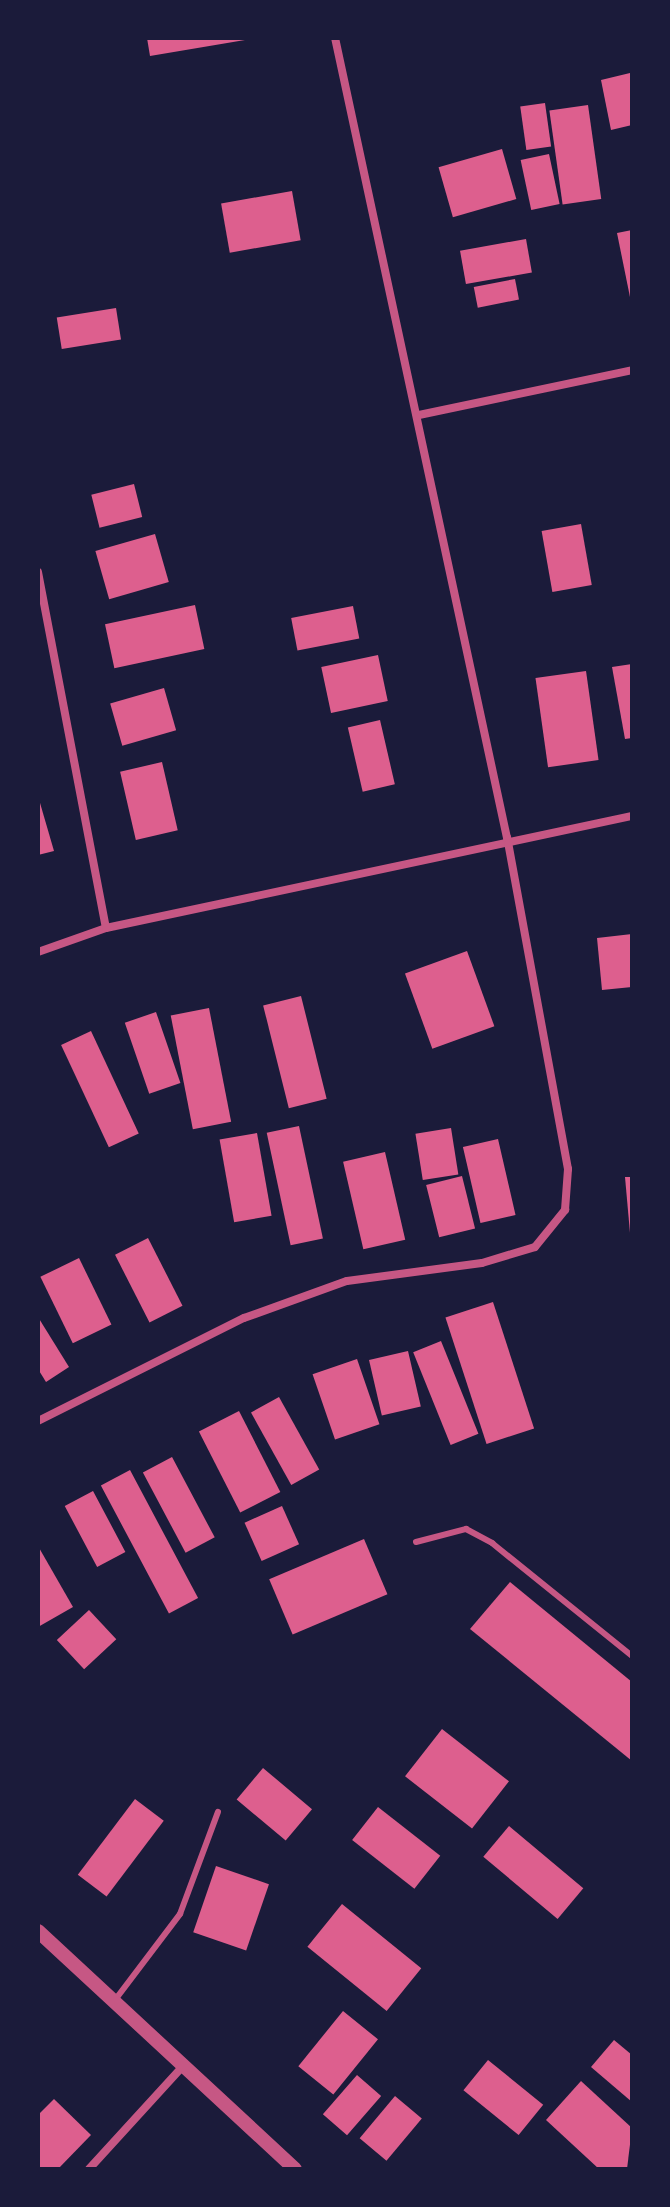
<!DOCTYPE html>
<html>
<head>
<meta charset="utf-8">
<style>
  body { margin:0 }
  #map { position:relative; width:670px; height:2207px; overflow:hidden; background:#1b1b3a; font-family:Figtree,sans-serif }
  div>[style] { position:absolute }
  .building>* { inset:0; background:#dd5f8e; transform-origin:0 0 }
  .service>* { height:6px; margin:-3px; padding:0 3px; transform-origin:3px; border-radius:3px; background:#c65784 }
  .minor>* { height:8px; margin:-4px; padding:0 4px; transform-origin:4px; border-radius:4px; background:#c65784 }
  .tertiary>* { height:14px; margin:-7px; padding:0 7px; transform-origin:7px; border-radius:7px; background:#c65784 }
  span { translate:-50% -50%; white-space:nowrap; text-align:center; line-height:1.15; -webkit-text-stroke:6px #1b1b3a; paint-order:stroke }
  .frame { position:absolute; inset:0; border:40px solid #1b1b3a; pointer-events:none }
</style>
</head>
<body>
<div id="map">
  <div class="building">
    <div style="clip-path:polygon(147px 38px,245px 38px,245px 40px,150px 56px)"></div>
    <div style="clip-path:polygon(630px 73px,632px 125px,611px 130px,601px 80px)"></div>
    <div style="left:545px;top:103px;width:44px;height:25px;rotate:82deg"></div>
    <div style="left:588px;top:105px;width:95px;height:39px;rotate:82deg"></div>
    <div style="left:502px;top:149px;width:52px;height:66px;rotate:74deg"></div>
    <div style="left:549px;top:154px;width:51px;height:29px;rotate:78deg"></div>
    <div style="left:292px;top:191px;width:50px;height:72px;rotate:80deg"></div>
    <div style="clip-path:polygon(632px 230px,632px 302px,631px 302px,617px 233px)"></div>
    <div style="left:526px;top:239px;width:34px;height:67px;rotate:80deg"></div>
    <div style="left:515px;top:279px;width:21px;height:42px;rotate:79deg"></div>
    <div style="left:116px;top:308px;width:32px;height:60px;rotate:81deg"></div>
    <div style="left:134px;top:484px;width:34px;height:44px;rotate:76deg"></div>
    <div style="left:581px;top:524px;width:62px;height:40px;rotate:80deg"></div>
    <div style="left:155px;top:534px;width:50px;height:62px;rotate:74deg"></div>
    <div style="left:195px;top:605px;width:45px;height:92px;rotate:78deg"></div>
    <div style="left:353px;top:606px;width:33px;height:63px;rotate:79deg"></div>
    <div style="left:378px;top:655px;width:47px;height:58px;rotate:78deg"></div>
    <div style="clip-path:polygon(632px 664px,632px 738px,625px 739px,612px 667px)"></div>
    <div style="left:586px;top:671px;width:90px;height:51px;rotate:82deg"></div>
    <div style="left:164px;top:688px;width:44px;height:56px;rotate:74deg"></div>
    <div style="left:380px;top:720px;width:66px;height:33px;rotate:77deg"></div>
    <div style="left:162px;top:762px;width:70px;height:43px;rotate:77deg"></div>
    <div style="clip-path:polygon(38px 796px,54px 851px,38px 855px)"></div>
    <div style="clip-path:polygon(632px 934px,632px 987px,602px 990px,597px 938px)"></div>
    <div style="left:467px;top:951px;width:80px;height:66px;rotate:70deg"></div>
    <div style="left:301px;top:996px;width:106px;height:39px;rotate:76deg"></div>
    <div style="left:209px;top:1008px;width:116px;height:39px;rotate:79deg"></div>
    <div style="left:156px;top:1012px;width:75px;height:33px;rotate:71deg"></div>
    <div style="left:91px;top:1031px;width:113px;height:33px;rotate:65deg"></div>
    <div style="left:299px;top:1126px;width:115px;height:33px;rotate:78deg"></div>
    <div style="left:451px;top:1128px;width:47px;height:36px;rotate:81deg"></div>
    <div style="left:257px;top:1133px;width:84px;height:38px;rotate:80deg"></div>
    <div style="left:498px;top:1139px;width:78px;height:36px;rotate:77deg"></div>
    <div style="left:385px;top:1152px;width:90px;height:43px;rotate:77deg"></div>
    <div style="left:462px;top:1176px;width:54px;height:37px;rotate:76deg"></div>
    <div style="clip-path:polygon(625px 1177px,632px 1177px,632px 1233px,630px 1233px)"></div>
    <div style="left:148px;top:1238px;width:76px;height:37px;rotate:63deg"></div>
    <div style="left:79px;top:1258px;width:74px;height:43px;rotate:64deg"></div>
    <div style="left:493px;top:1302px;width:133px;height:50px;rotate:72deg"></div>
    <div style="clip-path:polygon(38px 1317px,69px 1367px,46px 1382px,38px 1369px)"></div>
    <div style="left:441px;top:1341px;width:100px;height:30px;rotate:68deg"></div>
    <div style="left:408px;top:1351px;width:57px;height:40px;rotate:77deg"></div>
    <div style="left:357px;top:1359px;width:69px;height:47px;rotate:71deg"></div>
    <div style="left:279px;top:1397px;width:83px;height:32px;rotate:61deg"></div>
    <div style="left:239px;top:1411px;width:91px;height:45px;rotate:63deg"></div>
    <div style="left:172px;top:1457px;width:91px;height:33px;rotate:62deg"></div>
    <div style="left:130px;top:1470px;width:145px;height:33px;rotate:62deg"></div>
    <div style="left:93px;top:1491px;width:69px;height:32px;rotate:62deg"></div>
    <div style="left:282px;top:1506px;width:42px;height:41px;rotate:66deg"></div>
    <div style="left:364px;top:1539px;width:60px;height:103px;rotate:67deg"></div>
    <div style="clip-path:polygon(38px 1546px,73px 1607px,38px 1627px)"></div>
    <div style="clip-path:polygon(510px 1582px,632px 1682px,632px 1761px,470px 1629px)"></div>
    <div style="left:89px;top:1610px;width:40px;height:44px;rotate:47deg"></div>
    <div style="left:442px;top:1729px;width:85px;height:60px;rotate:38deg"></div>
    <div style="left:263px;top:1768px;width:64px;height:41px;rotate:40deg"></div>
    <div style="left:135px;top:1799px;width:36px;height:95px;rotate:37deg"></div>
    <div style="left:378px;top:1807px;width:79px;height:42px;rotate:38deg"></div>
    <div style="left:509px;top:1826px;width:97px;height:40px;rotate:40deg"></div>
    <div style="left:216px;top:1866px;width:56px;height:70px;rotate:19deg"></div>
    <div style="left:342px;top:1904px;width:102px;height:55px;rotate:39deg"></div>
    <div style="left:343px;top:2011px;width:45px;height:71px;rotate:39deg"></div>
    <div style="clip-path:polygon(614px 2040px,632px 2055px,632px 2102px,591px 2067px)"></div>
    <div style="left:488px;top:2060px;width:71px;height:39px;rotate:39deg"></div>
    <div style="left:357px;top:2075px;width:32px;height:52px;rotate:41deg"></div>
    <div style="clip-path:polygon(581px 2081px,632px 2128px,627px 2169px,599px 2169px,546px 2120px)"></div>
    <div style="left:395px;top:2096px;width:35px;height:55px;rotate:40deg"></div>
    <div style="clip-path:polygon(54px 2099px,91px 2135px,58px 2169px,38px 2169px,38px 2115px)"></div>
  </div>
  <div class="service">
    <div style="left:416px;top:1542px;width:52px;rotate:-14.6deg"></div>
    <div style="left:466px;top:1529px;width:30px;rotate:28deg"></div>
    <div style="left:492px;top:1543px;width:180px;rotate:38.9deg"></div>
    <div style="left:115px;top:2000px;width:108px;rotate:-52.9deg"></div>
    <div style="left:180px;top:1914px;width:109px;rotate:-69.6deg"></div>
  </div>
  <div class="minor">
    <div style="left:419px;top:415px;width:218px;rotate:-11.9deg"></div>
    <div style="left:38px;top:572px;width:362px;rotate:79.2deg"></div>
    <div style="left:38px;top:952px;width:72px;rotate:-19.4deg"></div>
    <div style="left:106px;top:928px;width:538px;rotate:-12.02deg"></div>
    <div style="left:38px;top:1421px;width:230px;rotate:-26.6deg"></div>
    <div style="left:244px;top:1318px;width:109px;rotate:-19.8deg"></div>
    <div style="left:347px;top:1281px;width:136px;rotate:-7.6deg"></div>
    <div style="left:482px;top:1263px;width:55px;rotate:-16.8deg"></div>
    <div style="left:535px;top:1247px;width:48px;rotate:-51deg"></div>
    <div style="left:565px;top:1210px;width:41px;rotate:-85.8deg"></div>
    <div style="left:568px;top:1169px;width:337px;rotate:-100.4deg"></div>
    <div style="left:507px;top:838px;width:818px;rotate:-102.13deg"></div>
    <div style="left:89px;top:2169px;width:138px;rotate:-47.6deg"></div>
  </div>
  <div class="tertiary">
    <div style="left:38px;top:1931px;width:350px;rotate:42.8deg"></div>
  </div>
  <div class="frame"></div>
</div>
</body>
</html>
